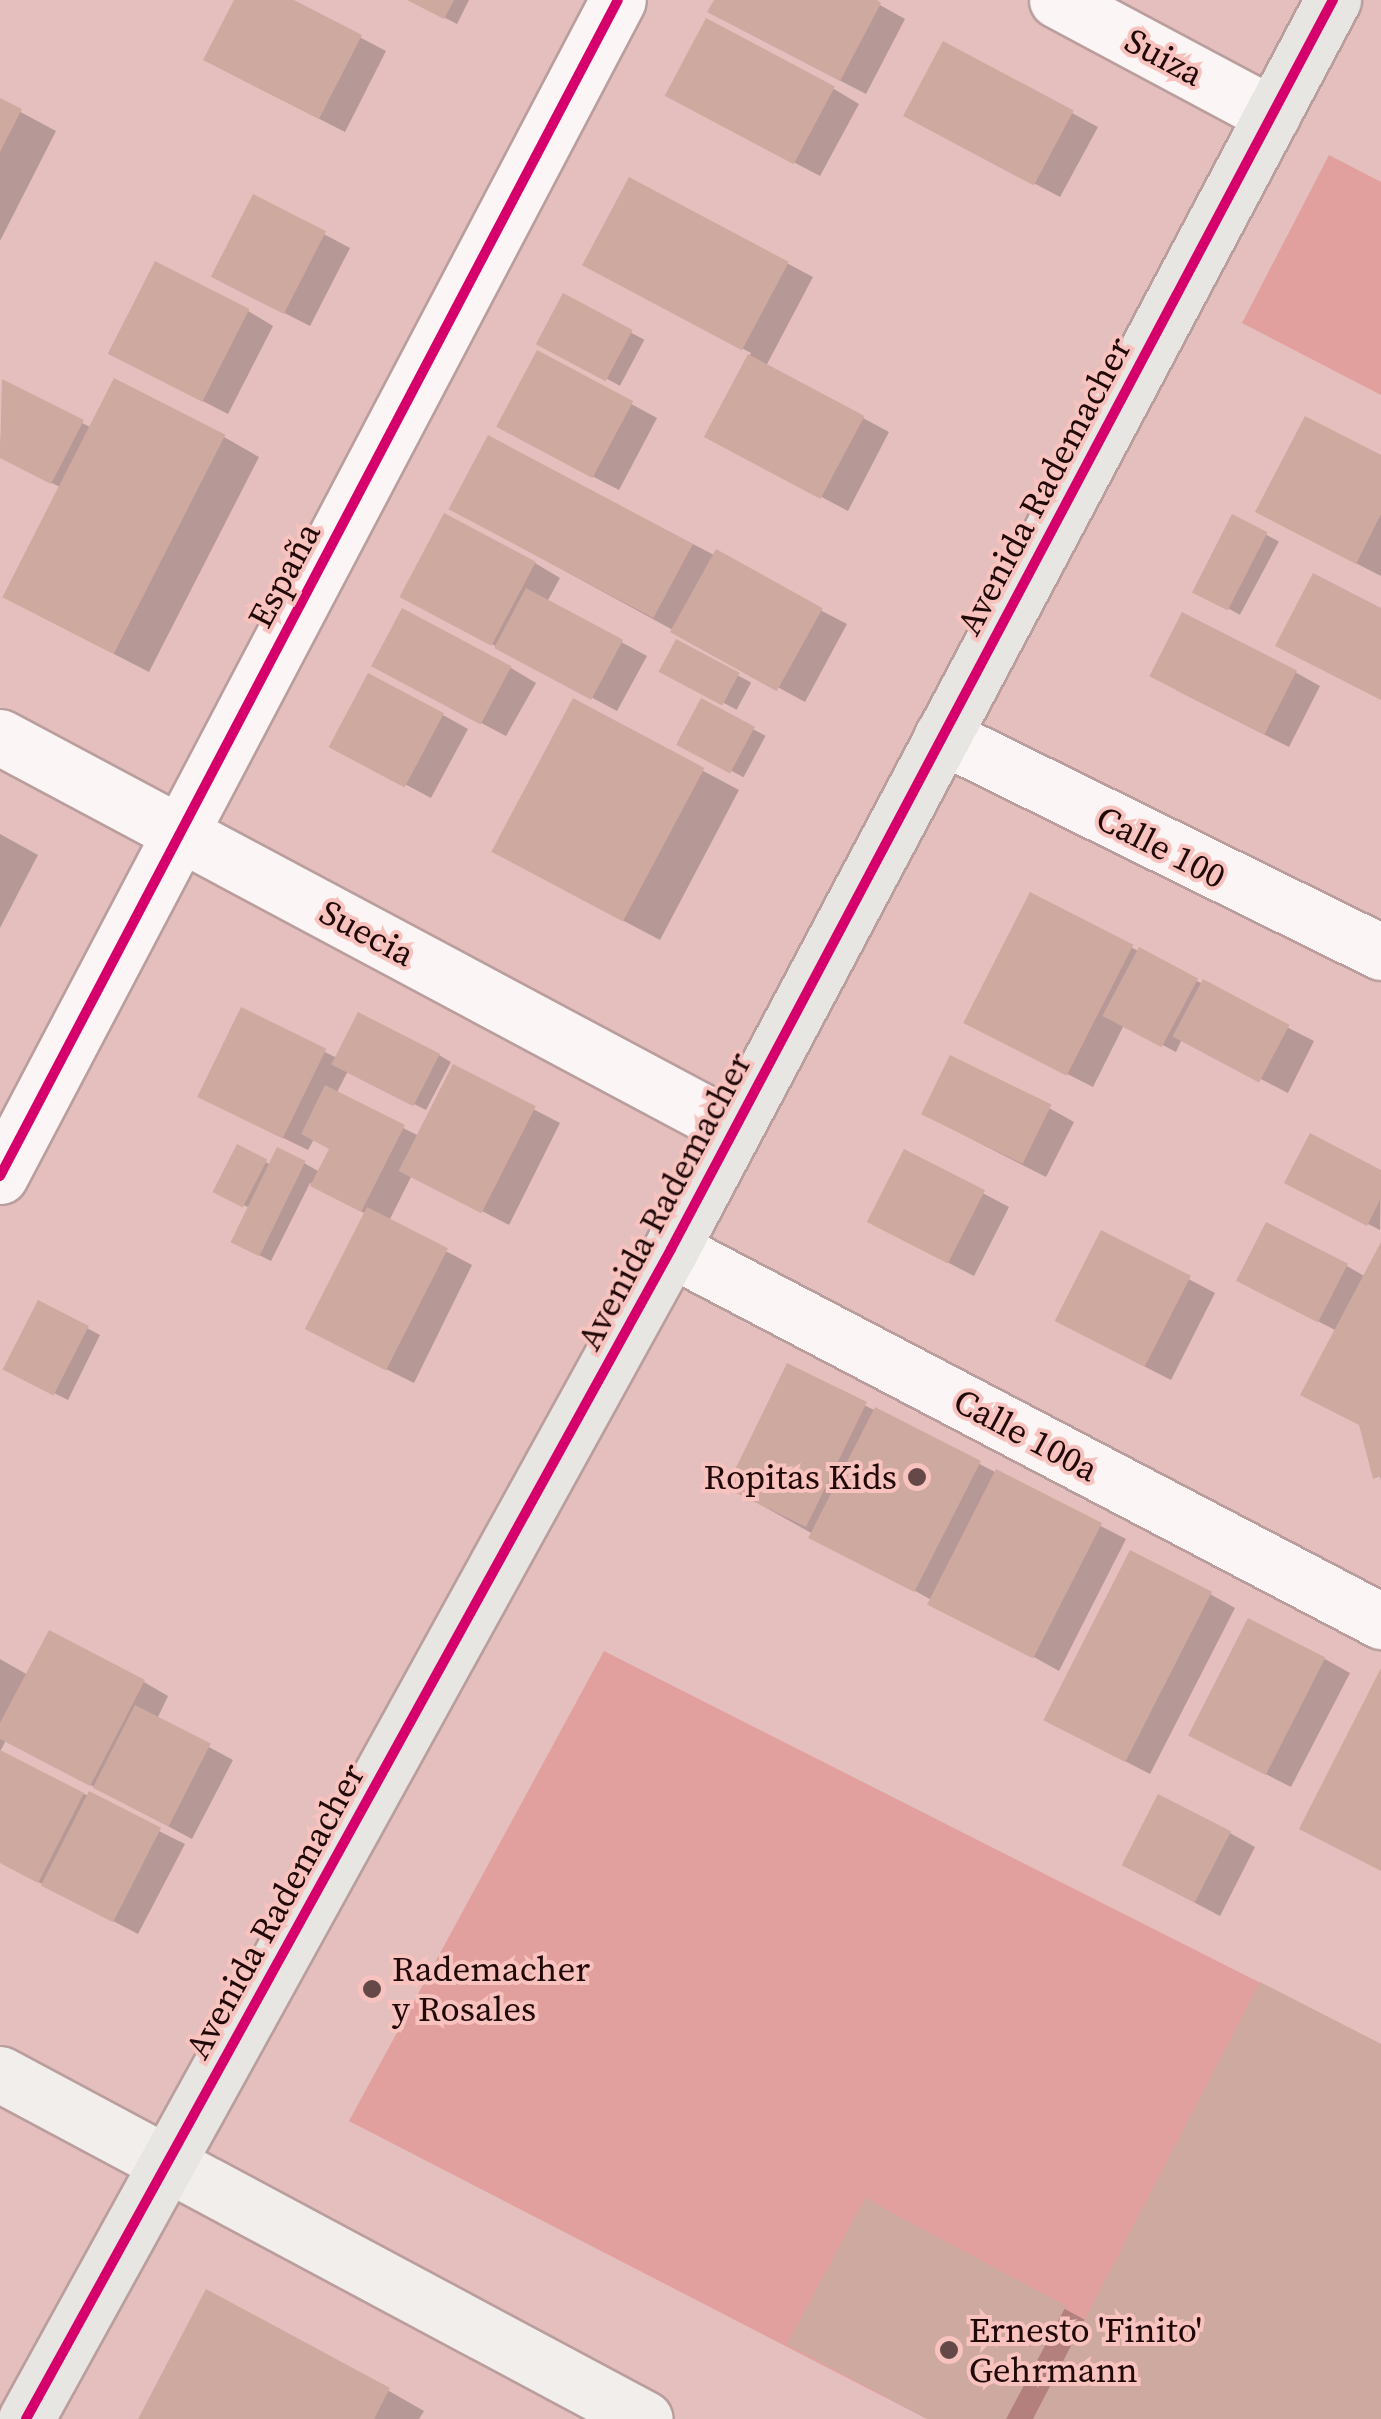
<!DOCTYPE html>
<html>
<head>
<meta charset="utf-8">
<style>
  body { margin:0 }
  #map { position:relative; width:1381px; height:2419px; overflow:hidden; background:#e4bfbd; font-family:"Source Serif 4",serif }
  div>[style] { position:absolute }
  .green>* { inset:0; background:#e1a09e }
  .shadow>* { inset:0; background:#0003; transform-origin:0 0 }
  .building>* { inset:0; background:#cea9a0; transform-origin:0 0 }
  .roads { filter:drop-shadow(2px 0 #ba9e9d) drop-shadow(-2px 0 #ba9e9d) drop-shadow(0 2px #ba9e9d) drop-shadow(0 -2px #ba9e9d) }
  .minor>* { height:55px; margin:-27.5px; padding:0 27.5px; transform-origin:27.5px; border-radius:27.5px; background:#fbf5f5 }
  .secondary>* { height:55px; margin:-27.5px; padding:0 27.5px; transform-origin:27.5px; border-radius:27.5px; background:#f2eeec }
  .primary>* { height:55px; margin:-27.5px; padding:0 27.5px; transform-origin:27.5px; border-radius:27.5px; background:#e7e6e2 }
  .cycleway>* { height:10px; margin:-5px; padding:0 5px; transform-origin:5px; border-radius:5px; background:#d6006c }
  .dots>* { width:28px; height:28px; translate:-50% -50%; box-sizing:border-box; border:5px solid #f8c2be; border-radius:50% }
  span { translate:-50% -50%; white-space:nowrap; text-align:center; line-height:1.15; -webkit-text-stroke:8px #f8c2be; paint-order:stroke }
  .street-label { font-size:35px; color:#200909 }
  .poi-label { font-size:35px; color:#200909 }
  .right { translate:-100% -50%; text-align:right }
  .left { translate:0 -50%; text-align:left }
</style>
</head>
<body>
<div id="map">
  <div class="green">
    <div style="clip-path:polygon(1329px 155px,1381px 182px,1381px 395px,1242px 323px)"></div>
    <div style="clip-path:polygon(604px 1651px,1381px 2044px,1381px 2419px,927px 2419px,349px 2121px)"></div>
  </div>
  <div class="shadow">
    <div style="clip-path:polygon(236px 0,289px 0,386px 51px,345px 132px,231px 74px)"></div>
    <div style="clip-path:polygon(410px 0,469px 0,457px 24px)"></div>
    <div style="clip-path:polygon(716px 0,871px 0,905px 19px,866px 94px,735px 26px)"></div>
    <div style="clip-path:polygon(944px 44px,1098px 127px,1060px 197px,931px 129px)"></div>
    <div style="clip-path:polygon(834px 89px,859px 104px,820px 176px,694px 110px)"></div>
    <div style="clip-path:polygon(0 101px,56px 131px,0 241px)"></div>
    <div style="clip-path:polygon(630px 180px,813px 277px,766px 366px,889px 432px,848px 511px,707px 436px,751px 353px,609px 279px)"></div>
    <div style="clip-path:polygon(254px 197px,350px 248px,310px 326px,239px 290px)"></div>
    <div style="left:564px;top:297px;width:91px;height:52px;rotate:28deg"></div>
    <div style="clip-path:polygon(248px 311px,273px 326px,228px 414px,136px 367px)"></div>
    <div style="clip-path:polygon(538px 353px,657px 418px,619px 490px,524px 441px)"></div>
    <div style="clip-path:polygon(3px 383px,92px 428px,224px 437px,259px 457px,149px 672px,42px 617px,62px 488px,0 457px)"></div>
    <div style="clip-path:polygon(489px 438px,847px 624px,805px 702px,477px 523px)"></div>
    <div style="clip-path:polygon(1381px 458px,1381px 576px,1283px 526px)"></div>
    <div style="left:1233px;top:517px;width:52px;height:83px;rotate:28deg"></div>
    <div style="clip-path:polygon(535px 563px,560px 578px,547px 602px,647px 656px,617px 711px,428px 610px)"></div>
    <div style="left:677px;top:643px;width:84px;height:31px;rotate:28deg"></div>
    <div style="clip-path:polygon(511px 668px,536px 683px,506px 736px,399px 680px)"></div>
    <div style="clip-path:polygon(1295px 672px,1320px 686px,1289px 747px,1176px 690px)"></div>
    <div style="clip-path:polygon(574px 702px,739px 790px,660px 940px,529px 871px)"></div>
    <div style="left:702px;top:702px;width:72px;height:47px;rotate:28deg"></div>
    <div style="clip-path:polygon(443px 715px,468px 729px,431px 798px,354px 757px)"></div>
    <div style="clip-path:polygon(0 834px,38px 855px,0 928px)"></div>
    <div style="clip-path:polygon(1031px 896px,1314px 1041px,1288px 1093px,1182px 1039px,1176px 1052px,1124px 1025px,1093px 1087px,992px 1036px)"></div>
    <div style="clip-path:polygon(242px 1011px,337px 1058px,439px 1055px,451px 1062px,426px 1110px,348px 1071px,336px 1094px,419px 1136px,454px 1068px,560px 1123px,509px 1225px,412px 1175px,389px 1221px,472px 1265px,414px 1383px,334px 1343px,366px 1214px,310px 1183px,271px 1261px,245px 1248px,250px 1208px,228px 1198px,238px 1147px,271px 1165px,304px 1163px,318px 1171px,332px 1149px,314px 1139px,308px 1150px,224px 1109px)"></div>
    <div style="clip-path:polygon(1049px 1108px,1074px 1122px,1046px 1177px,948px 1127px)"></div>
    <div style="clip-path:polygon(905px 1152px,1009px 1207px,974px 1276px,895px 1235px)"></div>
    <div style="clip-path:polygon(1381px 1173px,1380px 1230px,1299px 1189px)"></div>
    <div style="clip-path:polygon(1102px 1233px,1215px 1293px,1171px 1380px,1083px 1335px)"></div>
    <div style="clip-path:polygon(1381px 1248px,1381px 1480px,1337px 1331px,1263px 1293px,1347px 1266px,1366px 1277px)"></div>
    <div style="clip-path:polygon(39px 1303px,100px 1335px,68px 1400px,19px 1376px)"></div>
    <div style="clip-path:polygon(788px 1366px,1126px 1539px,1059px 1671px,752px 1500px)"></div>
    <div style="clip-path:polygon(1210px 1594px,1235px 1608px,1150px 1774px,1072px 1734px)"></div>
    <div style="clip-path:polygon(0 1659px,28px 1675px,144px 1682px,168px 1696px,157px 1719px,233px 1760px,192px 1839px,6px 1740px,0 1752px)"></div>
    <div style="clip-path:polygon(1325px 1659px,1350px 1673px,1291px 1787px,1216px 1749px)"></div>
    <div style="clip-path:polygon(0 1752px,185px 1844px,138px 1934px,0 1862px)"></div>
    <div style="clip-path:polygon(1230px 1833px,1255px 1847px,1220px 1916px,1150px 1879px)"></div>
    <div style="clip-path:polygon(1381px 2047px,1381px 2419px,930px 2419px,866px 2201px,1087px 2321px)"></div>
    <div style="clip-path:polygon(389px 2391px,424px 2411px,419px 2419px,141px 2419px)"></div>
  </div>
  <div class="building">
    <div style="clip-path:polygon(234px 0,294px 0,362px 35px,319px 119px,203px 60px)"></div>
    <div style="clip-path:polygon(407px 0,454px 0,444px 19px)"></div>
    <div style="clip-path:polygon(714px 0,877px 0,881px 3px,840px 81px,707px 12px)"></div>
    <div style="left:706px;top:18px;width:146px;height:88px;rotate:28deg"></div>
    <div style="left:943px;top:41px;width:148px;height:85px;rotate:28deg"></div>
    <div style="clip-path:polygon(0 98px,22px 109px,0 152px)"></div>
    <div style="left:629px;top:177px;width:181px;height:100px;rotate:28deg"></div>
    <div style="left:253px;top:194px;width:82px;height:93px;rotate:27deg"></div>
    <div style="left:155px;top:261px;width:106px;height:104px;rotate:27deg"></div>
    <div style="left:563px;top:293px;width:79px;height:58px;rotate:28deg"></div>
    <div style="left:537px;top:350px;width:109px;height:87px;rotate:28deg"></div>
    <div style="left:748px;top:354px;width:132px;height:94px;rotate:28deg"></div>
    <div style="left:114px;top:378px;width:125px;height:246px;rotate:27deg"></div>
    <div style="clip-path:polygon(2px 379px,84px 420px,51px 484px,0 458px)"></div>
    <div style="clip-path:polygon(1305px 416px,1381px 455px,1381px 514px,1356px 564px,1255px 512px)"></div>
    <div style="left:488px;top:435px;width:232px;height:84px;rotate:28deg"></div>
    <div style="left:444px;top:513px;width:104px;height:95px;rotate:28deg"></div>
    <div style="left:1232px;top:514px;width:40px;height:88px;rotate:27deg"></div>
    <div style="left:716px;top:549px;width:122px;height:95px;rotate:29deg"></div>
    <div style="clip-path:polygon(1313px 573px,1381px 608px,1381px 700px,1275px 646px)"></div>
    <div style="left:526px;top:588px;width:110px;height:68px;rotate:28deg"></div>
    <div style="left:402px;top:608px;width:124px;height:66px;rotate:28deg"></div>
    <div style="left:1182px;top:612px;width:129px;height:72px;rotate:27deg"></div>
    <div style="left:676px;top:639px;width:72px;height:37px;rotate:28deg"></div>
    <div style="left:368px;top:673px;width:86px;height:84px;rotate:28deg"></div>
    <div style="left:573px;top:698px;width:149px;height:174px;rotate:28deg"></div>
    <div style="left:701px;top:698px;width:61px;height:53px;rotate:28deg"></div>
    <div style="left:1030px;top:892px;width:116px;height:147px;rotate:27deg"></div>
    <div style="left:1139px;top:947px;width:67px;height:78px;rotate:28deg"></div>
    <div style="left:1203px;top:979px;width:98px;height:65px;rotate:28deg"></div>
    <div style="left:241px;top:1007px;width:95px;height:100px;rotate:26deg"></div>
    <div style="left:358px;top:1012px;width:92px;height:59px;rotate:27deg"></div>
    <div style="left:950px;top:1055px;width:113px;height:66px;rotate:26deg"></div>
    <div style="left:453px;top:1064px;width:93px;height:120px;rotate:27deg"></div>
    <div style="clip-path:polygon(325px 1085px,405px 1125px,361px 1212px,310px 1186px,329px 1149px,301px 1134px)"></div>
    <div style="clip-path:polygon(1310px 1133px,1381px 1170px,1381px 1198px,1367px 1226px,1284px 1183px)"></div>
    <div style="left:237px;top:1144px;width:34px;height:54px;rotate:27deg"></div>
    <div style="left:277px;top:1147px;width:32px;height:106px;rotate:26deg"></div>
    <div style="left:904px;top:1149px;width:91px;height:82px;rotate:27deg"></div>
    <div style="left:367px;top:1207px;width:91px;height:137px;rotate:27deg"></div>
    <div style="left:1266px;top:1222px;width:92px;height:66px;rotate:27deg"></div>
    <div style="left:1101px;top:1230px;width:101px;height:102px;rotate:27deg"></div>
    <div style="clip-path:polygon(1381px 1242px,1381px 1476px,1373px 1479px,1359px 1425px,1300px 1395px)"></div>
    <div style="left:38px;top:1300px;width:57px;height:78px;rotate:27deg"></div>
    <div style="left:787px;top:1363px;width:89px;height:139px;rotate:26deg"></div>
    <div style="left:875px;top:1407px;width:119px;height:147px;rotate:27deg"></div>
    <div style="left:996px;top:1469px;width:119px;height:152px;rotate:27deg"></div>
    <div style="left:1130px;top:1550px;width:92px;height:191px;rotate:27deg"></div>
    <div style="left:1248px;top:1618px;width:87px;height:132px;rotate:27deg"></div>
    <div style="clip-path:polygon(49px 1630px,145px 1680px,90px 1786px,0 1739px,0 1723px)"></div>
    <div style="clip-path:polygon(1381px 1668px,1381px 1871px,1299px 1829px)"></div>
    <div style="left:135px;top:1705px;width:85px;height:93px;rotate:27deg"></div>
    <div style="clip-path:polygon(0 1750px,84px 1793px,38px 1883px,0 1863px)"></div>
    <div style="left:89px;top:1791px;width:81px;height:106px;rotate:27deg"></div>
    <div style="left:1158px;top:1794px;width:82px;height:80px;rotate:27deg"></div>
    <div style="clip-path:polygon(1260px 1982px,1381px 2044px,1381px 2419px,1033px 2419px)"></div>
    <div style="clip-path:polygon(865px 2198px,1066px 2306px,1006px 2419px,927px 2419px,787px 2344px)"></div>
    <div style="clip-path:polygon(206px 2289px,390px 2388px,374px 2419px,138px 2419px)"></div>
  </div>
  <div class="roads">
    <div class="minor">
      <div style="left:1057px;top:0;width:244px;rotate:28.1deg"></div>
      <div style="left:942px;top:736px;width:489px;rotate:26.2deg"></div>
      <div style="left:0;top:737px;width:832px;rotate:28.1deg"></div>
      <div style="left:0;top:1176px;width:1328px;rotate:-62.28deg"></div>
      <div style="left:671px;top:1249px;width:802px;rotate:27.65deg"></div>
    </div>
    <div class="secondary">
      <div style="left:0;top:2074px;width:731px;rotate:28.14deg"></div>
    </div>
    <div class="primary">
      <div style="left:26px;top:2419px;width:1336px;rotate:-61.13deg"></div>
      <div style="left:671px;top:1249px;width:1414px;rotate:-62.08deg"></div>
    </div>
  </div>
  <div class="cycleway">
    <div style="left:0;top:1176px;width:1328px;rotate:-62.28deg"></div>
    <div style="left:26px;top:2419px;width:1336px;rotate:-61.13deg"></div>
    <div style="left:671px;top:1249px;width:1414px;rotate:-62.08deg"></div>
  </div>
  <div class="dots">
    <div style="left:917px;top:1477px;background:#654948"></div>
    <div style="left:372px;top:1989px;background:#654948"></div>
    <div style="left:949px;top:2350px;background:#654948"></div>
  </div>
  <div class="street-label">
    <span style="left:1164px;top:57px;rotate:28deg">Suiza</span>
    <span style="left:1044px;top:486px;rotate:-62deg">Avenida Rademacher</span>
    <span style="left:284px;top:575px;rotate:-62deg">España</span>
    <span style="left:1161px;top:847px;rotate:27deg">Calle 100</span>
    <span style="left:367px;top:933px;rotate:28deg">Suecia</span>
    <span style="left:664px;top:1201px;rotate:-62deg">Avenida Rademacher</span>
    <span style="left:1026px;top:1435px;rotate:28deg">Calle 100a</span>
    <span style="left:275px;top:1911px;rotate:-61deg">Avenida Rademacher</span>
  </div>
  <div class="poi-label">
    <span class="right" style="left:897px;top:1477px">Ropitas Kids</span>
    <span class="left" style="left:392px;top:1989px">Rademacher<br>y Rosales</span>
    <span class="left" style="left:969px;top:2350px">Ernesto 'Finito'<br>Gehrmann</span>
  </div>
</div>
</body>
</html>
